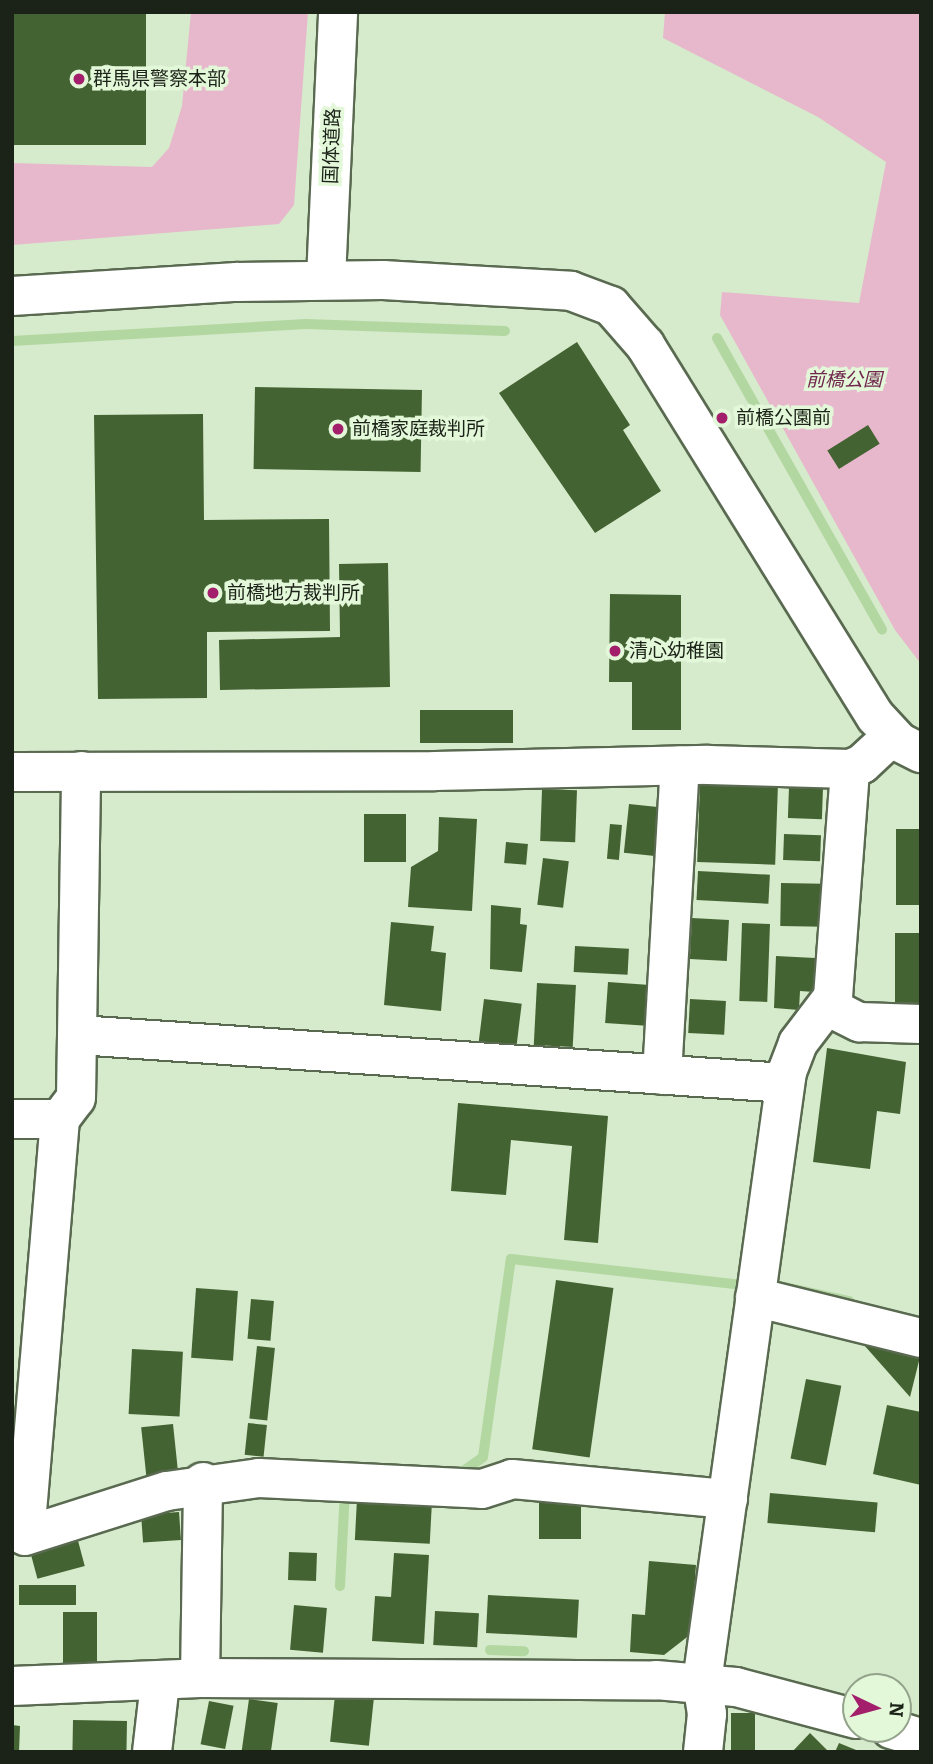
<!DOCTYPE html>
<html>
<head>
<meta charset="utf-8">
<style>
  body { margin:0 }
  #map { position:relative; width:933px; height:1764px; overflow:hidden; background:#d6eacc; font-family:Bitter,"Noto Sans JP",serif }
  div>[style] { position:absolute }
  .green>* { inset:0; background:#e7b8cc }
  .stream>* { height:10px; margin:-5px; padding:0 5px; transform-origin:5px; border-radius:5px; background:#b3d7a1 }
  .building>* { inset:0; background:#446332; transform-origin:0 0 }
  .roads { filter:drop-shadow(2px 0 #596a50) drop-shadow(-2px 0 #596a50) drop-shadow(0 2px #596a50) drop-shadow(0 -2px #596a50) }
  .minor>* { height:38px; margin:-19px; padding:0 19px; transform-origin:19px; border-radius:19px; background:#fff }
  .dots>* { width:19px; height:19px; translate:-50% -50%; box-sizing:border-box; border:4px solid #e3f7d9; border-radius:50% }
  span { translate:-50% -50%; white-space:nowrap; text-align:center; line-height:1.15; -webkit-text-stroke:7px #e3f7d9; paint-order:stroke }
  .poi-label { font-size:19px; color:#1b2217 }
  .left { translate:0 -50%; text-align:left }
  .street-label { font-size:19px; color:#1b2217 }
  .park-label { font-size:19px; color:#70264d; font-style:italic }
  .frame { position:absolute; inset:0; border:14px solid #1b2217; pointer-events:none }
  .north { position:absolute; left:842px; top:1673px; width:70px; height:70px; box-sizing:border-box; background:#e3f7d9; border:2px solid #93a28b; border-radius:50%; rotate:95deg; font-size:19px; font-weight:700; line-height:28px; text-align:center; color:#1b2217 }
  .north::after { content:''; display:block; margin:auto; width:24px; height:32px; background:#a31e6b; clip-path:polygon(50% 0,100% 100%,50% 72%,0 100%) }
</style>
</head>
<body>
<div id="map">
  <div class="green">
    <div style="clip-path:polygon(191px 12px,308px 12px,294px 205px,279px 224px,12px 245px,12px 163px,152px 167px,169px 148px,182px 106px)"></div>
    <div style="clip-path:polygon(665px 12px,921px 12px,921px 664px,895px 630px,720px 315px,722px 292px,859px 303px,886px 162px,818px 117px,663px 38px)"></div>
  </div>
  <div class="stream">
    <div style="left:717px;top:338px;width:335px;rotate:60.5deg"></div>
    <div style="left:12px;top:341px;width:294px;rotate:-3.3deg"></div>
    <div style="left:306px;top:324px;width:199px;rotate:2deg"></div>
    <div style="left:779px;top:1286px;width:72px;rotate:12.1deg"></div>
    <div style="left:459px;top:1474px;width:29px;rotate:-35deg"></div>
    <div style="left:483px;top:1457px;width:200px;rotate:-82deg"></div>
    <div style="left:511px;top:1259px;width:241px;rotate:6.4deg"></div>
    <div style="left:340px;top:1586px;width:97px;rotate:-87deg"></div>
    <div style="left:490px;top:1650px;width:34px;rotate:2deg"></div>
  </div>
  <div class="building">
    <div style="left:12px;top:12px;width:134px;height:133px"></div>
    <div style="clip-path:polygon(577px 342px,630px 425px,623px 430px,661px 491px,595px 533px,499px 393px)"></div>
    <div style="left:255px;top:387px;width:167px;height:82px;rotate:1deg"></div>
    <div style="clip-path:polygon(203px 414px,204px 520px,329px 519px,330px 631px,207px 632px,207px 698px,98px 699px,94px 415px)"></div>
    <div style="left:868px;top:425px;width:22px;height:48px;rotate:58deg"></div>
    <div style="clip-path:polygon(388px 563px,390px 687px,220px 690px,219px 640px,340px 637px,339px 564px)"></div>
    <div style="clip-path:polygon(610px 594px,681px 595px,681px 730px,632px 730px,632px 682px,609px 682px)"></div>
    <div style="left:420px;top:710px;width:93px;height:33px"></div>
    <div style="left:700px;top:782px;width:78px;height:80px;rotate:2deg"></div>
    <div style="left:789px;top:787px;width:34px;height:31px;rotate:2deg"></div>
    <div style="left:542px;top:789px;width:35px;height:52px;rotate:2deg"></div>
    <div style="left:629px;top:804px;width:36px;height:49px;rotate:6deg"></div>
    <div style="left:364px;top:814px;width:42px;height:48px"></div>
    <div style="clip-path:polygon(439px 817px,477px 819px,472px 911px,408px 907px,411px 867px,438px 851px)"></div>
    <div style="left:610px;top:824px;width:12px;height:35px;rotate:5deg"></div>
    <div style="left:896px;top:829px;width:25px;height:76px"></div>
    <div style="left:784px;top:834px;width:37px;height:26px;rotate:2deg"></div>
    <div style="left:506px;top:842px;width:22px;height:21px;rotate:5deg"></div>
    <div style="left:543px;top:858px;width:26px;height:47px;rotate:7deg"></div>
    <div style="left:698px;top:871px;width:72px;height:29px;rotate:3deg"></div>
    <div style="left:781px;top:883px;width:42px;height:43px;rotate:1deg"></div>
    <div style="clip-path:polygon(491px 905px,521px 908px,520px 924px,527px 925px,522px 972px,490px 969px)"></div>
    <div style="left:692px;top:918px;width:37px;height:41px;rotate:3deg"></div>
    <div style="clip-path:polygon(391px 922px,434px 926px,431px 951px,446px 953px,441px 1011px,384px 1005px)"></div>
    <div style="left:742px;top:923px;width:28px;height:78px;rotate:2deg"></div>
    <div style="left:895px;top:933px;width:26px;height:72px"></div>
    <div style="left:575px;top:946px;width:54px;height:26px;rotate:3deg"></div>
    <div style="clip-path:polygon(776px 956px,815px 958px,814px 992px,800px 991px,799px 1010px,774px 1008px)"></div>
    <div style="left:608px;top:982px;width:49px;height:41px;rotate:4deg"></div>
    <div style="left:537px;top:983px;width:39px;height:62px;rotate:3deg"></div>
    <div style="left:484px;top:999px;width:38px;height:43px;rotate:7deg"></div>
    <div style="left:690px;top:999px;width:36px;height:34px;rotate:3deg"></div>
    <div style="clip-path:polygon(827px 1048px,906px 1062px,900px 1114px,877px 1111px,870px 1169px,813px 1162px)"></div>
    <div style="clip-path:polygon(458px 1103px,608px 1116px,598px 1243px,564px 1240px,572px 1146px,511px 1140px,506px 1195px,451px 1191px)"></div>
    <div style="left:556px;top:1280px;width:58px;height:171px;rotate:8deg"></div>
    <div style="left:196px;top:1288px;width:42px;height:70px;rotate:4deg"></div>
    <div style="left:251px;top:1299px;width:23px;height:40px;rotate:5deg"></div>
    <div style="clip-path:polygon(866px 1335px,921px 1353px,910px 1397px,864px 1345px)"></div>
    <div style="left:257px;top:1346px;width:18px;height:73px;rotate:6deg"></div>
    <div style="left:132px;top:1349px;width:51px;height:65px;rotate:3deg"></div>
    <div style="left:806px;top:1379px;width:36px;height:81px;rotate:11deg"></div>
    <div style="clip-path:polygon(887px 1405px,921px 1412px,921px 1485px,873px 1474px)"></div>
    <div style="left:248px;top:1423px;width:19px;height:32px;rotate:6deg"></div>
    <div style="left:173px;top:1424px;width:49px;height:32px;rotate:84deg"></div>
    <div style="left:770px;top:1493px;width:108px;height:30px;rotate:5deg"></div>
    <div style="left:357px;top:1499px;width:75px;height:41px;rotate:3deg"></div>
    <div style="left:581px;top:1500px;width:39px;height:42px;rotate:90deg"></div>
    <div style="left:179px;top:1512px;width:28px;height:38px;rotate:86deg"></div>
    <div style="left:77px;top:1537px;width:30px;height:49px;rotate:75deg"></div>
    <div style="left:289px;top:1552px;width:28px;height:28px;rotate:2deg"></div>
    <div style="clip-path:polygon(394px 1553px,429px 1555px,424px 1644px,372px 1641px,375px 1596px,391px 1597px)"></div>
    <div style="clip-path:polygon(649px 1561px,696px 1565px,691px 1634px,664px 1655px,630px 1652px,632px 1614px,645px 1615px)"></div>
    <div style="left:76px;top:1585px;width:20px;height:57px;rotate:90deg"></div>
    <div style="left:488px;top:1595px;width:91px;height:38px;rotate:3deg"></div>
    <div style="left:294px;top:1605px;width:33px;height:45px;rotate:5deg"></div>
    <div style="left:435px;top:1611px;width:44px;height:34px;rotate:3deg"></div>
    <div style="left:63px;top:1612px;width:34px;height:51px"></div>
    <div style="left:335px;top:1695px;width:39px;height:47px;rotate:6deg"></div>
    <div style="left:249px;top:1699px;width:29px;height:52px;rotate:8deg"></div>
    <div style="left:209px;top:1701px;width:25px;height:44px;rotate:11deg"></div>
    <div style="left:731px;top:1713px;width:24px;height:39px"></div>
    <div style="left:73px;top:1720px;width:54px;height:32px;rotate:1deg"></div>
    <div style="clip-path:polygon(12px 1725px,20px 1726px,19px 1752px,12px 1752px)"></div>
    <div style="clip-path:polygon(810px 1733px,829px 1752px,792px 1752px)"></div>
    <div style="clip-path:polygon(839px 1743px,861px 1752px,835px 1752px)"></div>
  </div>
  <div class="roads">
    <div class="minor">
      <div style="left:326px;top:279px;width:267px;rotate:-87.4deg"></div>
      <div style="left:12px;top:296px;width:225px;rotate:-3.6deg"></div>
      <div style="left:237px;top:282px;width:146px;rotate:-0.8deg"></div>
      <div style="left:383px;top:280px;width:188px;rotate:3.3deg"></div>
      <div style="left:571px;top:291px;width:43px;rotate:20.6deg"></div>
      <div style="left:611px;top:306px;width:52px;rotate:48.9deg"></div>
      <div style="left:645px;top:345px;width:438px;rotate:58.2deg"></div>
      <div style="left:876px;top:717px;width:34px;rotate:47deg"></div>
      <div style="left:899px;top:742px;width:25px;rotate:27deg"></div>
      <div style="left:12px;top:772px;width:423px;rotate:-0.1deg"></div>
      <div style="left:435px;top:771px;width:273px;rotate:-1.3deg"></div>
      <div style="left:708px;top:765px;width:142px;rotate:1.6deg"></div>
      <div style="left:829px;top:1007px;width:34px;rotate:27deg"></div>
      <div style="left:859px;top:1022px;width:62px;rotate:1.8deg"></div>
      <div style="left:78px;top:1035px;width:709px;rotate:3.88deg"></div>
      <div style="left:662px;top:1075px;width:310px;rotate:-86.7deg"></div>
      <div style="left:12px;top:1119px;width:48px"></div>
      <div style="left:60px;top:1119px;width:26px;rotate:-53deg"></div>
      <div style="left:76px;top:1098px;width:327px;rotate:-89.1deg"></div>
      <div style="left:60px;top:1119px;width:418px;rotate:94.8deg"></div>
      <div style="left:25px;top:1536px;width:149px;rotate:-17.6deg"></div>
      <div style="left:167px;top:1491px;width:93px;rotate:-8deg"></div>
      <div style="left:259px;top:1478px;width:223px;rotate:2.8deg"></div>
      <div style="left:482px;top:1489px;width:32px;rotate:-18deg"></div>
      <div style="left:512px;top:1479px;width:217px;rotate:5.3deg"></div>
      <div style="left:755px;top:1297px;width:171px;rotate:13.9deg"></div>
      <div style="left:200px;top:1678px;width:196px;rotate:-89.1deg"></div>
      <div style="left:12px;top:1686px;width:188px;rotate:-2.4deg"></div>
      <div style="left:200px;top:1678px;width:456px;rotate:0.3deg"></div>
      <div style="left:656px;top:1680px;width:80px;rotate:5deg"></div>
      <div style="left:736px;top:1687px;width:124px;rotate:14.9deg"></div>
      <div style="left:891px;top:1729px;width:31px;rotate:17deg"></div>
      <div style="left:152px;top:1752px;width:69px;rotate:-83.4deg"></div>
      <div style="left:703px;top:1752px;width:38px;rotate:-84deg"></div>
      <div style="left:707px;top:1714px;width:32px;rotate:-99deg"></div>
      <div style="left:702px;top:1682px;width:616px;rotate:-82.07deg"></div>
      <div style="left:787px;top:1072px;width:31px;rotate:-69deg"></div>
      <div style="left:798px;top:1043px;width:58px;rotate:-52.7deg"></div>
      <div style="left:833px;top:997px;width:229px;rotate:-85.7deg"></div>
      <div style="left:850px;top:769px;width:13px;rotate:-23deg"></div>
      <div style="left:862px;top:764px;width:41px;rotate:-43deg"></div>
    </div>
  </div>
  <div class="dots">
    <div style="left:79px;top:79px;background:#a31e6b"></div>
    <div style="left:722px;top:418px;background:#a31e6b"></div>
    <div style="left:338px;top:429px;background:#a31e6b"></div>
    <div style="left:213px;top:593px;background:#a31e6b"></div>
    <div style="left:615px;top:651px;background:#a31e6b"></div>
  </div>
  <div class="poi-label">
    <span class="left" style="left:93px;top:79px">群馬県警察本部</span>
    <span class="left" style="left:736px;top:418px">前橋公園前</span>
    <span class="left" style="left:352px;top:429px">前橋家庭裁判所</span>
    <span class="left" style="left:227px;top:593px">前橋地方裁判所</span>
    <span class="left" style="left:629px;top:651px">清心幼稚園</span>
  </div>
  <div class="street-label">
    <span style="left:332px;top:146px;rotate:-88deg">国体道路</span>
  </div>
  <div class="park-label">
    <span style="left:844px;top:380px">前橋公園</span>
  </div>
  <div class="frame"></div>
  <div class="north">N</div>
</div>
</body>
</html>
